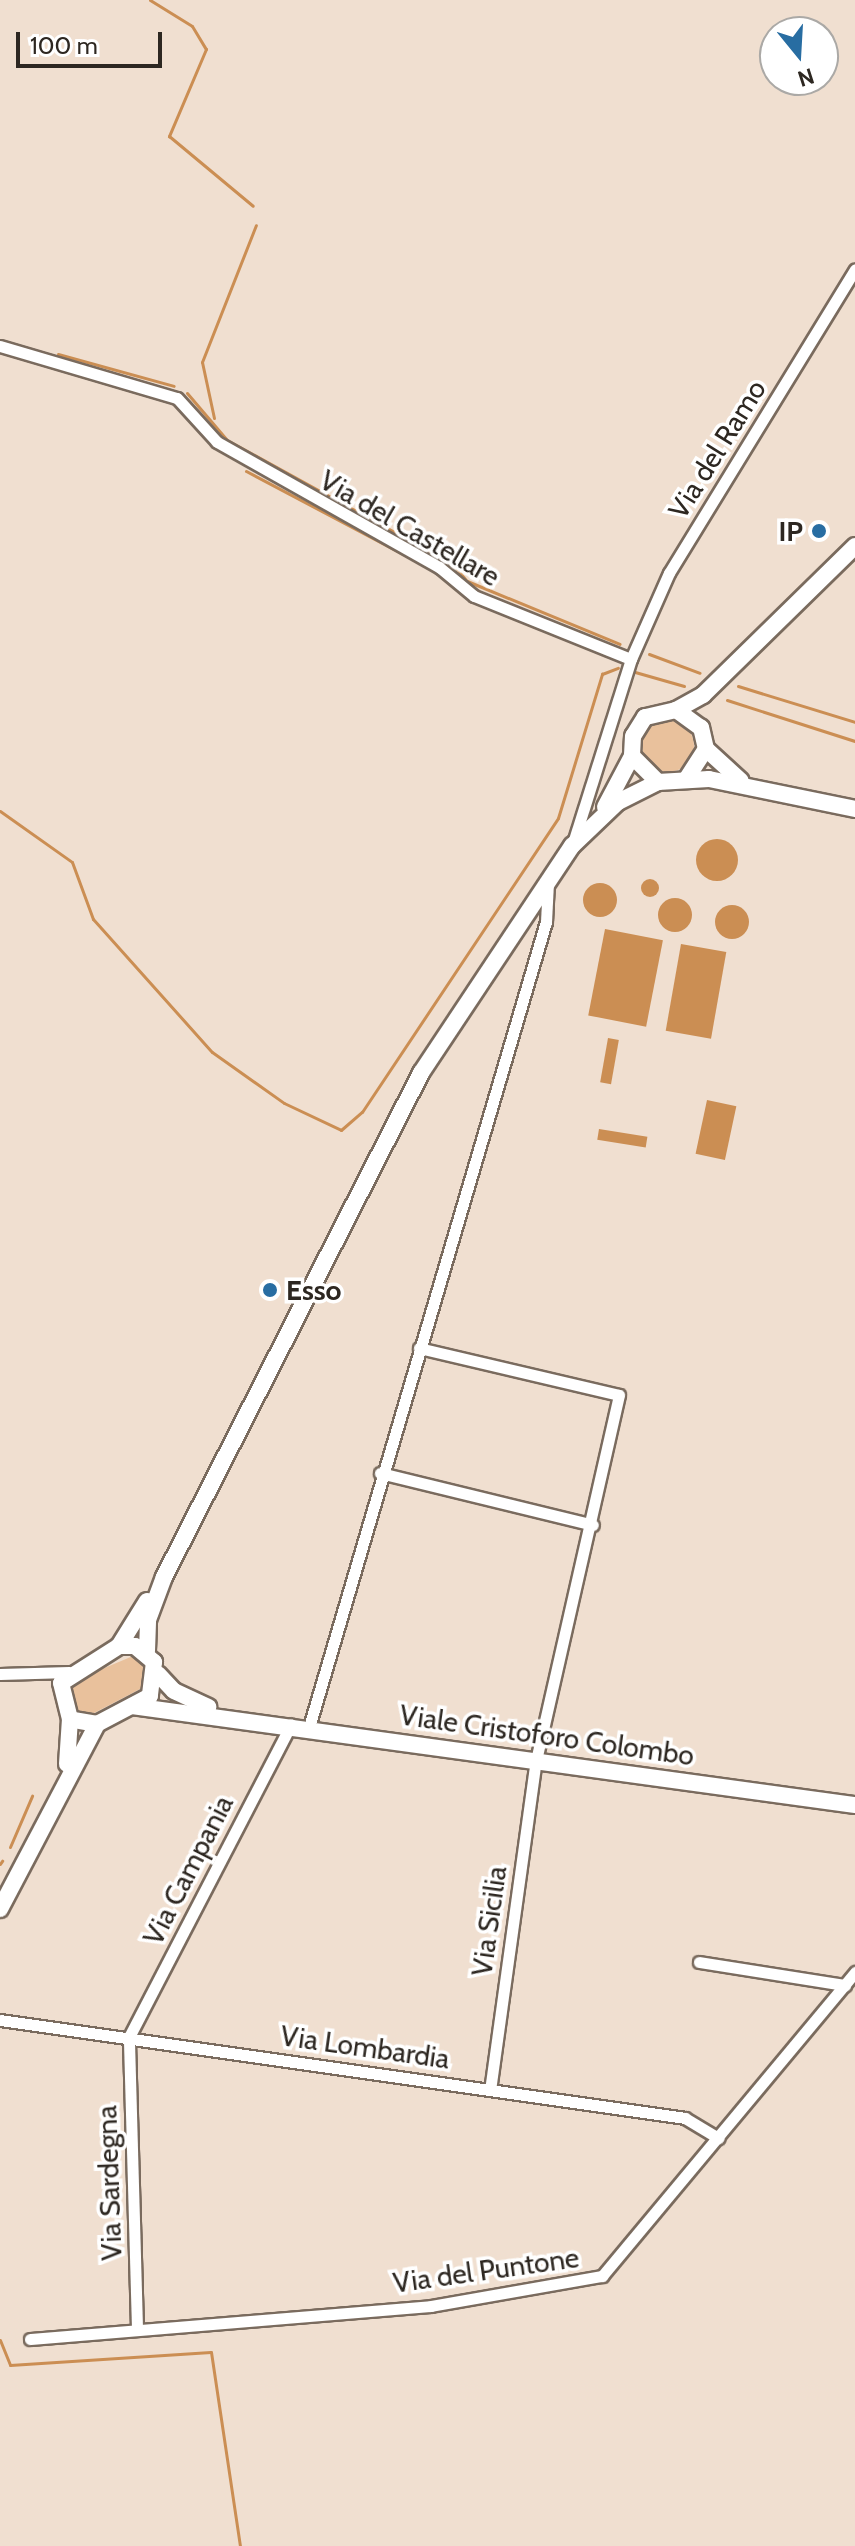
<!DOCTYPE html>
<html>
<head>
<meta charset="utf-8">
<style>
  body { margin:0 }
  #map { position:relative; width:855px; height:2546px; overflow:hidden; background:#f0dfd0; font-family:Cabin,sans-serif }
  div>[style] { position:absolute }
  .green>* { inset:0; background:#e9c19c }
  .round { border-radius:50% }
  .water>* { inset:0; background:#cb8e53; transform-origin:0 0 }
  .stream>* { height:3px; margin:-1.5px; padding:0 1.5px; transform-origin:1.5px; border-radius:1.5px; background:#cb8e53 }
  .roads { filter:drop-shadow(2px 0 #7a6b5e) drop-shadow(-2px 0 #7a6b5e) drop-shadow(0 2px #7a6b5e) drop-shadow(0 -2px #7a6b5e) }
  .street>* { height:11px; margin:-5.5px; padding:0 5.5px; transform-origin:5.5px; border-radius:5.5px; background:#fff }
  .secondary>* { height:16px; margin:-8px; padding:0 8px; transform-origin:8px; border-radius:8px; background:#fff }
  .dots>* { width:22px; height:22px; translate:-50% -50%; box-sizing:border-box; border:4px solid #fff; border-radius:50% }
  span { translate:-50% -50%; white-space:nowrap; text-align:center; line-height:1.15; -webkit-text-stroke:7px #fff; paint-order:stroke }
  .street-label { font-size:28px; color:#2d2721 }
  .poi-label { font-size:28px; color:#2d2721; font-weight:700 }
  .right { translate:-100% -50%; text-align:right }
  .left { translate:0 -50%; text-align:left }
  .north { position:absolute; left:759px; top:16px; width:80px; height:80px; box-sizing:border-box; background:#fff; border:2px solid #aba9a6; border-radius:50%; rotate:162deg; font-size:22px; font-weight:700; line-height:32px; text-align:center; color:#2d2721 }
  .north::after { content:''; display:block; margin:auto; width:28px; height:36px; background:#286da2; clip-path:polygon(50% 0,100% 100%,50% 72%,0 100%) }
  .scale { position:absolute; left:16px; top:32px; width:146px; height:36px; box-sizing:border-box; border:4px solid #2d2721; border-top:0; padding-left:10px; font-size:24px; line-height:28px; white-space:nowrap; color:#2d2721; -webkit-text-stroke:6px #fff; paint-order:stroke }
</style>
</head>
<body>
<div id="map">
  <div class="green">
    <div class="round" style="left:642px;top:720px;width:52px;height:52px"></div>
    <div style="clip-path:polygon(133px 1656px,145px 1666px,142px 1688px,94px 1713px,77px 1711px,70px 1693px,76px 1680px)"></div>
  </div>
  <div class="water">
    <div class="round" style="left:696px;top:839px;width:42px;height:42px"></div>
    <div class="round" style="left:641px;top:879px;width:18px;height:18px"></div>
    <div class="round" style="left:583px;top:883px;width:34px;height:34px"></div>
    <div class="round" style="left:658px;top:898px;width:34px;height:34px"></div>
    <div class="round" style="left:715px;top:905px;width:34px;height:34px"></div>
    <div style="left:605px;top:929px;width:59px;height:88px;rotate:11deg"></div>
    <div style="left:681px;top:944px;width:46px;height:88px;rotate:10deg"></div>
    <div style="left:608px;top:1038px;width:11px;height:45px;rotate:10deg"></div>
    <div style="left:707px;top:1100px;width:30px;height:55px;rotate:12deg"></div>
    <div style="left:599px;top:1129px;width:49px;height:11px;rotate:9deg"></div>
  </div>
  <div class="stream">
    <div style="left:150px;top:0;width:49px;rotate:31.8deg"></div>
    <div style="left:192px;top:26px;width:27px;rotate:59deg"></div>
    <div style="left:206px;top:49px;width:95px;rotate:113deg"></div>
    <div style="left:169px;top:136px;width:109px;rotate:39.8deg"></div>
    <div style="left:58px;top:354px;width:120px;rotate:15.4deg"></div>
    <div style="left:187px;top:393px;width:62px;rotate:49.6deg"></div>
    <div style="left:227px;top:440px;width:258px;rotate:28.8deg"></div>
    <div style="left:453px;top:564px;width:22px;rotate:51deg"></div>
    <div style="left:467px;top:581px;width:165px;rotate:22.4deg"></div>
    <div style="left:214px;top:418px;width:57px;rotate:-102.1deg"></div>
    <div style="left:202px;top:362px;width:147px;rotate:-68.5deg"></div>
    <div style="left:246px;top:471px;width:212px;rotate:27.9deg"></div>
    <div style="left:649px;top:654px;width:54px;rotate:20.4deg"></div>
    <div style="left:635px;top:672px;width:51px;rotate:15.9deg"></div>
    <div style="left:738px;top:686px;width:122px;rotate:17.1deg"></div>
    <div style="left:727px;top:700px;width:134px;rotate:17.8deg"></div>
    <div style="left:0;top:811px;width:88px;rotate:35.3deg"></div>
    <div style="left:72px;top:862px;width:61px;rotate:69.8deg"></div>
    <div style="left:93px;top:919px;width:178px;rotate:48.2deg"></div>
    <div style="left:212px;top:1052px;width:88px;rotate:35.3deg"></div>
    <div style="left:284px;top:1103px;width:63px;rotate:25.3deg"></div>
    <div style="left:341px;top:1130px;width:28px;rotate:-41deg"></div>
    <div style="left:362px;top:1112px;width:353px;rotate:-56.3deg"></div>
    <div style="left:558px;top:818px;width:151px;rotate:-73deg"></div>
    <div style="left:602px;top:674px;width:17px;rotate:-21deg"></div>
    <div style="left:10px;top:1847px;width:56px;rotate:-66.7deg"></div>
    <div style="left:0;top:1864px;width:4px;rotate:-56deg"></div>
    <div style="left:0;top:2340px;width:27px;rotate:68deg"></div>
    <div style="left:10px;top:2365px;width:201px;rotate:-3.7deg"></div>
    <div style="left:211px;top:2352px;width:196px;rotate:81.5deg"></div>
  </div>
  <div class="roads">
    <div class="street">
      <div style="left:0;top:346px;width:184px;rotate:16.4deg"></div>
      <div style="left:177px;top:398px;width:59px;rotate:47.7deg"></div>
      <div style="left:217px;top:442px;width:255px;rotate:29.4deg"></div>
      <div style="left:439px;top:567px;width:45px;rotate:39.6deg"></div>
      <div style="left:474px;top:596px;width:169px;rotate:21.9deg"></div>
      <div style="left:573px;top:843px;width:193px;rotate:-72.5deg"></div>
      <div style="left:631px;top:659px;width:94px;rotate:-66.2deg"></div>
      <div style="left:669px;top:573px;width:356px;rotate:-58.5deg"></div>
      <div style="left:419px;top:1348px;width:205px;rotate:13.2deg"></div>
      <div style="left:619px;top:1395px;width:373px;rotate:102.8deg"></div>
      <div style="left:536px;top:1759px;width:333px;rotate:97.9deg"></div>
      <div style="left:380px;top:1473px;width:219px;rotate:13.7deg"></div>
      <div style="left:0;top:1674px;width:69px;rotate:-1.7deg"></div>
      <div style="left:309px;top:1727px;width:839px;rotate:-73.6deg"></div>
      <div style="left:546px;top:922px;width:40px;rotate:-87.1deg"></div>
      <div style="left:699px;top:1962px;width:148px;rotate:9deg"></div>
      <div style="left:0;top:2020px;width:692px;rotate:8.14deg"></div>
      <div style="left:685px;top:2118px;width:39px;rotate:31deg"></div>
      <div style="left:137px;top:2328px;width:291px;rotate:-91.6deg"></div>
      <div style="left:129px;top:2037px;width:352px;rotate:-62.6deg"></div>
      <div style="left:30px;top:2339px;width:402px;rotate:-4.7deg"></div>
      <div style="left:431px;top:2306px;width:174px;rotate:-10deg"></div>
      <div style="left:602px;top:2276px;width:396px;rotate:-50.2deg"></div>
    </div>
    <div class="secondary">
      <div style="left:676px;top:710px;width:31px;rotate:-29deg"></div>
      <div style="left:703px;top:695px;width:213px;rotate:-44.4deg"></div>
      <div style="left:706px;top:749px;width:47px;rotate:42.4deg"></div>
      <div style="left:687px;top:778px;width:35px;rotate:-57deg"></div>
      <div style="left:706px;top:749px;width:22px;rotate:-103deg"></div>
      <div style="left:701px;top:728px;width:31px;rotate:-144deg"></div>
      <div style="left:676px;top:710px;width:32px;rotate:167deg"></div>
      <div style="left:645px;top:717px;width:22px;rotate:122deg"></div>
      <div style="left:633px;top:736px;width:20px;rotate:93deg"></div>
      <div style="left:632px;top:756px;width:37px;rotate:45deg"></div>
      <div style="left:658px;top:782px;width:51px;rotate:-3.4deg"></div>
      <div style="left:709px;top:779px;width:149px;rotate:11.6deg"></div>
      <div style="left:605px;top:807px;width:58px;rotate:-62.1deg"></div>
      <div style="left:119px;top:1646px;width:16px"></div>
      <div style="left:135px;top:1646px;width:25px;rotate:40deg"></div>
      <div style="left:154px;top:1662px;width:34px;rotate:97deg"></div>
      <div style="left:150px;top:1696px;width:60px;rotate:152.2deg"></div>
      <div style="left:97px;top:1724px;width:27px;rotate:-170deg"></div>
      <div style="left:70px;top:1719px;width:37px;rotate:-104deg"></div>
      <div style="left:61px;top:1683px;width:69px;rotate:-32.5deg"></div>
      <div style="left:119px;top:1646px;width:53px;rotate:-58.1deg"></div>
      <div style="left:147px;top:1651px;width:31px;rotate:-88deg"></div>
      <div style="left:148px;top:1620px;width:46px;rotate:-69.6deg"></div>
      <div style="left:164px;top:1577px;width:566px;rotate:-62.98deg"></div>
      <div style="left:421px;top:1073px;width:273px;rotate:-56.4deg"></div>
      <div style="left:572px;top:846px;width:64px;rotate:-43.7deg"></div>
      <div style="left:618px;top:802px;width:45px;rotate:-26.6deg"></div>
      <div style="left:158px;top:1674px;width:23px;rotate:47deg"></div>
      <div style="left:174px;top:1691px;width:38px;rotate:25deg"></div>
      <div style="left:132px;top:1706px;width:730px;rotate:7.8deg"></div>
      <div style="left:67px;top:1764px;width:45px;rotate:-86.2deg"></div>
      <div style="left:0;top:1909px;width:209px;rotate:-62.3deg"></div>
    </div>
  </div>
  <div class="dots">
    <div style="left:819px;top:531px;background:#286da2"></div>
    <div style="left:270px;top:1290px;background:#286da2"></div>
  </div>
  <div class="street-label">
    <span style="left:717px;top:449px;rotate:-58deg">Via del Ramo</span>
    <span style="left:410px;top:528px;rotate:30deg">Via del Castellare</span>
    <span style="left:547px;top:1735px;rotate:8deg">Viale Cristoforo Colombo</span>
    <span style="left:188px;top:1870px;rotate:-63deg">Via Campania</span>
    <span style="left:489px;top:1921px;rotate:-82deg">Via Sicilia</span>
    <span style="left:365px;top:2047px;rotate:8deg">Via Lombardia</span>
    <span style="left:109px;top:2183px;rotate:-92deg">Via Sardegna</span>
    <span style="left:486px;top:2270px;rotate:-8deg">Via del Puntone</span>
  </div>
  <div class="poi-label">
    <span class="right" style="left:803px;top:531px">IP</span>
    <span class="left" style="left:286px;top:1290px">Esso</span>
  </div>
  <div class="north">N</div>
  <div class="scale">100 m</div>
</div>
</body>
</html>
